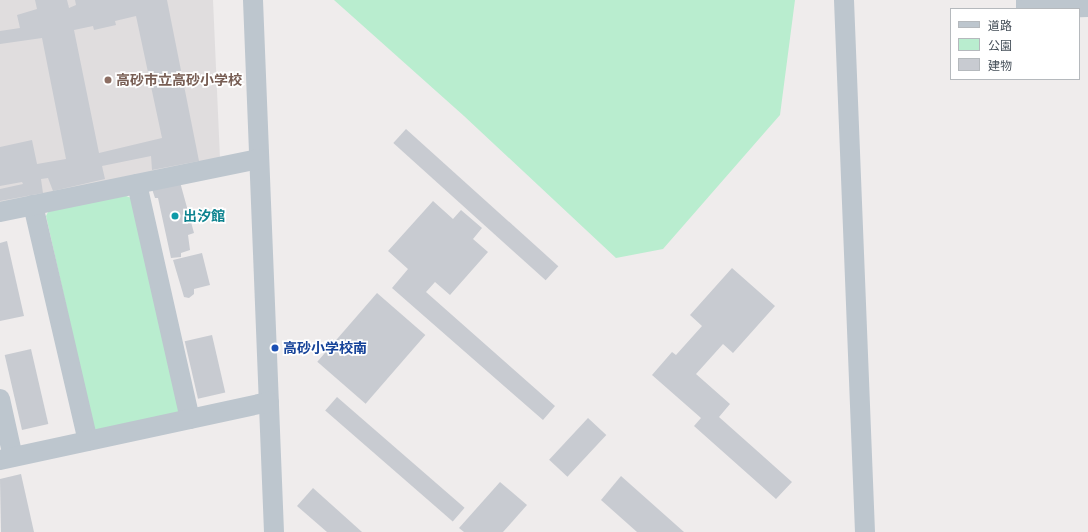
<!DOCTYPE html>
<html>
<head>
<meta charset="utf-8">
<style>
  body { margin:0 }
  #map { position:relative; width:1088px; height:532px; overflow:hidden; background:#efecec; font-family:"DejaVu Sans","Noto Sans JP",sans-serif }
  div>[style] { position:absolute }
  .education>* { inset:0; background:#e0ddde }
  .green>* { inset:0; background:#b9edcf }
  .building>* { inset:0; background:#c8cbd1; transform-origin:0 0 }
  .minor>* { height:20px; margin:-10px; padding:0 10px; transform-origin:10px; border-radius:10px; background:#bdc6ce }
  .dots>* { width:11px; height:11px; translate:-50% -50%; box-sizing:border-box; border:2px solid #fff; border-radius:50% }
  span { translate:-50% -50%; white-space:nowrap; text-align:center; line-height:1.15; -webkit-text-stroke:3.5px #fff; paint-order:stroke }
  .education-label { font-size:14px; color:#785e54; font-weight:700 }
  .left { translate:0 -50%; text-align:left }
  .culture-label { font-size:14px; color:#0d838f; font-weight:700 }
  .transit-label { font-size:14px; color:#164399; font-weight:700 }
  .legend { position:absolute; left:950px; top:8px; width:130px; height:72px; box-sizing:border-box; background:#fff; border:1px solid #b5b9bd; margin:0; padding:5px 7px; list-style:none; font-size:12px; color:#454f59 }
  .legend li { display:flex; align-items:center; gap:8px; height:20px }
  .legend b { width:20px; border:1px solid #b5b9bd }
</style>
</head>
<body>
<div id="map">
  <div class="education">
    <div style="clip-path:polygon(0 0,213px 0,220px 159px,0 208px)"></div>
  </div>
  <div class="green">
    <div style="clip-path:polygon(334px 0,795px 0,780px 115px,663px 249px,616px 258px,464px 116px)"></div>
    <div style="clip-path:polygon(121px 194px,134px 199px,181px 414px,94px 430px,46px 216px,50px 208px)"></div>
  </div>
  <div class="building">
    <div style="clip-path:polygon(evenodd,35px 0,67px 0,69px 8px,76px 5px,75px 0,167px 0,199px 161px,152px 170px,151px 156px,102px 166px,105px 179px,53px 191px,48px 178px,41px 179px,43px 193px,0 201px,0 189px,23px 184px,22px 182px,0 186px,0 147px,32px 140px,37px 164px,66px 159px,42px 38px,0 44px,0 31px,20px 28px,17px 15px,37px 9px,35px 0,136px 16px,162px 138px,99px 153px,74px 30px,93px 26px,94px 30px,116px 25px,115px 21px,136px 16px)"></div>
    <div style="left:406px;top:129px;width:205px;height:19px;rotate:42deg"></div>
    <div style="clip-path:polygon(180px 182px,194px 233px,188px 235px,190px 250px,181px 253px,181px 257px,171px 258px,158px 198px,155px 198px,152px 189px)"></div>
    <div style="clip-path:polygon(433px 201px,453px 219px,461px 210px,482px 228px,473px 239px,488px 252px,450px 295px,435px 282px,426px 292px,555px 406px,543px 420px,392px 288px,408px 269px,388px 251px)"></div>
    <div style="clip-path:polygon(7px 241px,24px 316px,0 321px,0 243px)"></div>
    <div style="clip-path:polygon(202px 253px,210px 285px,194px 289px,194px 294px,189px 298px,184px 297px,173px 260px)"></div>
    <div style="clip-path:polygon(732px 268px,775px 306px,733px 353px,723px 344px,696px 374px,730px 404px,719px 417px,792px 482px,776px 499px,694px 426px,701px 418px,652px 375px,672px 352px,676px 355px,702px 326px,690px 315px)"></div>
    <div style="left:377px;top:293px;width:64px;height:91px;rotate:41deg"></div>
    <div style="left:212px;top:335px;width:59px;height:28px;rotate:77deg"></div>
    <div style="left:31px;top:349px;width:77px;height:27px;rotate:77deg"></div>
    <div style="left:337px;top:397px;width:169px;height:18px;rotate:41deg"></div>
    <div style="left:588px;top:418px;width:25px;height:57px;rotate:43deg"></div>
    <div style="clip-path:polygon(21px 474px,34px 532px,1px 532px,0 479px)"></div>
    <div style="clip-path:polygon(621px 476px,684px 532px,637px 532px,601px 500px)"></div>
    <div style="clip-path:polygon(500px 482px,527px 505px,503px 532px,464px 532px,459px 528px)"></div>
    <div style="clip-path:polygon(313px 488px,362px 532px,327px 532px,297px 506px)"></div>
  </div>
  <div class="minor">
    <div style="left:253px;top:0;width:532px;rotate:87.74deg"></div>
    <div style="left:844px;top:0;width:532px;rotate:87.74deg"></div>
    <div style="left:1026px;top:0;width:9px;rotate:90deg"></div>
    <div style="left:1026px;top:9px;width:62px;rotate:-1.8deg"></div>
    <div style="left:137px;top:184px;width:241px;rotate:77.3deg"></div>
    <div style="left:33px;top:205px;width:242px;rotate:76.9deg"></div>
    <div style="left:0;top:212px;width:264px;rotate:-11.6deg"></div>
    <div style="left:0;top:399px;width:59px;rotate:77.4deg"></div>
    <div style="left:0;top:460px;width:275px;rotate:-12.2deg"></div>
  </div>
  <div class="dots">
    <div style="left:108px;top:80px;background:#8d6e63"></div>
    <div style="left:175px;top:216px;background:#0f9aa8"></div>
    <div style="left:275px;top:348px;background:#1a4fb4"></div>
  </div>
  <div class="education-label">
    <span class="left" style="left:116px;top:80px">高砂市立高砂小学校</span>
  </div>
  <div class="culture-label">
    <span class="left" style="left:183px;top:216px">出汐館</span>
  </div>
  <div class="transit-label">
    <span class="left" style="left:283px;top:348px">高砂小学校南</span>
  </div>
  <ul class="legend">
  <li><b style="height:5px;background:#bdc6ce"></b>道路</li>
  <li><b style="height:11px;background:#b9edcf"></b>公園</li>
  <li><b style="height:11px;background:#c8cbd1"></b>建物</li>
  </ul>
</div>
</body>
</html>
